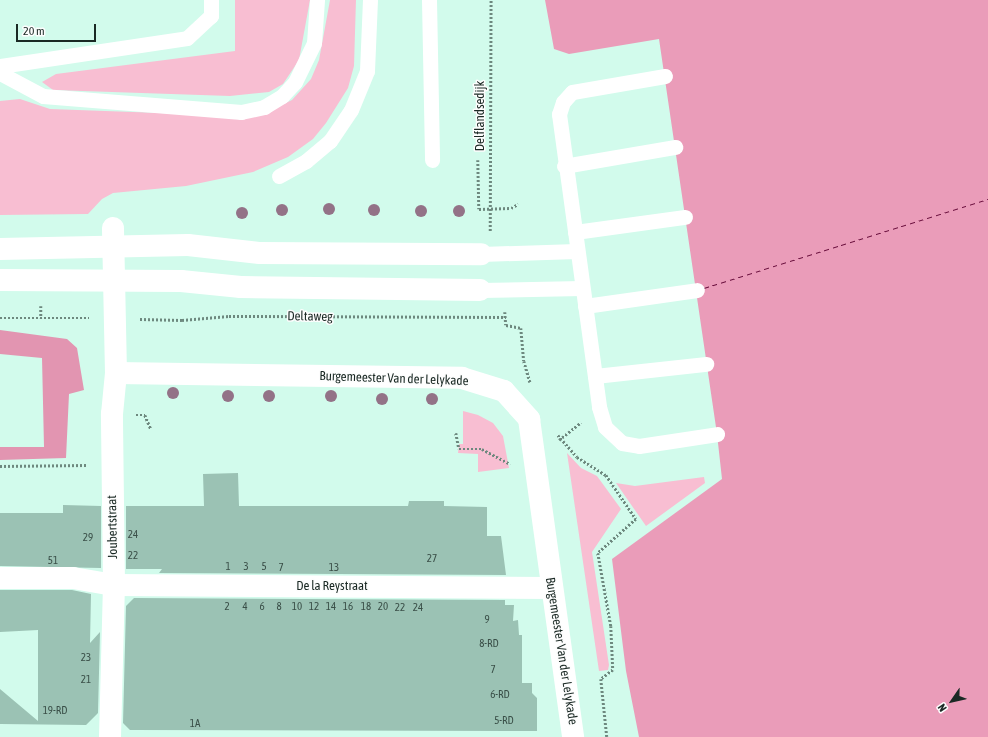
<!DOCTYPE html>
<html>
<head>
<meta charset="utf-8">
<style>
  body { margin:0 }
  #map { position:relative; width:988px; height:737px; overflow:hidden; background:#d2fbec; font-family:"Asap Condensed",sans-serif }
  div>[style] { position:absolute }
  .green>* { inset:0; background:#f8bed2 }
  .forest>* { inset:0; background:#e295b1 }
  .water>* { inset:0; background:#ea9cb9 }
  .ferry>* { height:1px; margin-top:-0.5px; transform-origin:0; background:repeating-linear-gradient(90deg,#680d3b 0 5px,transparent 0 9px) }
  .building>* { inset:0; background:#9bc2b4 }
  .path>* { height:2.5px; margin-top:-1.25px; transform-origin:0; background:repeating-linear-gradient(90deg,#6d887e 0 2px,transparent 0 4px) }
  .service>* { height:15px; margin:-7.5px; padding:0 7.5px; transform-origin:7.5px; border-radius:7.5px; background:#fff }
  .minor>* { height:22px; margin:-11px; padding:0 11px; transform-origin:11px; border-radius:11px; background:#fff }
  .secondary>* { height:22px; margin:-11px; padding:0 11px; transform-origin:11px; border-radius:11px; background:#fff }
  .trees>* { width:12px; height:12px; margin:-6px; border-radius:50%; background:#937287 }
  span { translate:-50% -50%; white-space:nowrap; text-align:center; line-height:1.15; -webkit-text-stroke:3px #fdfdfd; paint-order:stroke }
  .number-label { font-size:11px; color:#3a4f48 }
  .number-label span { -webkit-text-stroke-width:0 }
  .street-label { font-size:13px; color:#1a2924 }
  .north { position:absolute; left:932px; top:681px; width:40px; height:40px; -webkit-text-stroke:3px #fdfdfd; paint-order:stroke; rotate:236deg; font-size:11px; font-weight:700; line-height:16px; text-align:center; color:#1a2924 }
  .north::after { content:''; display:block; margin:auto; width:14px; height:18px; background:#1a2924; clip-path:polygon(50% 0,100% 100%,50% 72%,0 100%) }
  .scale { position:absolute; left:16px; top:24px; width:80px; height:18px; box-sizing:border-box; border:2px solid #1a2924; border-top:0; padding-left:5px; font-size:12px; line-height:14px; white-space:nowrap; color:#1a2924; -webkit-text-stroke:3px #fdfdfd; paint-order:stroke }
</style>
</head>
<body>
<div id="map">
  <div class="green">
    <div style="clip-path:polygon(235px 0,310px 0,299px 60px,283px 84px,269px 92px,230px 96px,53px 90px,42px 82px,56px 74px,235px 51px)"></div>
    <div style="clip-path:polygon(330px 0,356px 0,354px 66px,348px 88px,326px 123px,313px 139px,288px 157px,253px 172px,186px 186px,113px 193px,102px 199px,88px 214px,0 215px,0 101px,20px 99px,50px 109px,243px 116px,265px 113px,292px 100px,311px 79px,319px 60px)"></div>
    <div style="clip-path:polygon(463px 411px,478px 415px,493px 423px,503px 436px,509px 468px,478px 472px,478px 454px,458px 453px,459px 444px,463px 444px)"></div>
    <div style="clip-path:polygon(567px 453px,581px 468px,597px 476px,621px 509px,592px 552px,609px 665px,608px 670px,599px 671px)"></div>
    <div style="clip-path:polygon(704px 477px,705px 483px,646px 526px,616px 483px,635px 486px)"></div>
  </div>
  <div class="forest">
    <div style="clip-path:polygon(0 330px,67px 339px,77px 348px,84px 390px,69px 394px,66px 458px,0 460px,0 447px,44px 447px,42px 358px,0 354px)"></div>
  </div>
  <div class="water">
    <div style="clip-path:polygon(545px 0,988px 0,988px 737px,639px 737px,626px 671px,612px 559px,722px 479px,717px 434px,659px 39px,569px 54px,554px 49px)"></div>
  </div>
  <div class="ferry">
    <div style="left:704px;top:288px;width:298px;rotate:-17.4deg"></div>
  </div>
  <div class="building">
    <div style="clip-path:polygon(238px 473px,239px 506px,408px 506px,409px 501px,444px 501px,444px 506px,487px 507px,487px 536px,501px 536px,506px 575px,159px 573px,162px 569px,126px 569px,126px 506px,204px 506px,203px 474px)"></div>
    <div style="clip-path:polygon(63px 505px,101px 506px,101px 568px,0 566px,0 513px,63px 513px)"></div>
    <div style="clip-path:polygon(0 590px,72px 590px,91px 594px,90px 643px,100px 632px,98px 713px,86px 725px,0 724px,0 689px,38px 721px,38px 630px,0 632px)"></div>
    <div style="clip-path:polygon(134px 598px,505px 600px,505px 605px,514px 605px,513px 621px,518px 620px,519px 635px,522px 635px,522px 683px,532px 683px,532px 693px,537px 698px,537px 731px,130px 730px,123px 723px,126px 606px)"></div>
  </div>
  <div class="path">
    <div style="left:478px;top:160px;width:49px;rotate:88.8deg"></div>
    <div style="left:479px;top:209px;width:32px;rotate:-2deg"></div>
    <div style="left:511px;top:208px;width:8px;rotate:-30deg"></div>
    <div style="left:490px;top:231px;width:231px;rotate:-89.8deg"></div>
    <div style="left:41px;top:306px;width:12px;rotate:90deg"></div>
    <div style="left:505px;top:312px;width:13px;rotate:86deg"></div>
    <div style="left:506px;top:325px;width:15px;rotate:11deg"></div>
    <div style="left:521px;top:328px;width:33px;rotate:85deg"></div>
    <div style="left:524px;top:361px;width:22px;rotate:74deg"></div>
    <div style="left:0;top:318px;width:89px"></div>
    <div style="left:140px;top:319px;width:42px;rotate:1.4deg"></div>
    <div style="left:182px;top:320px;width:47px;rotate:-4.9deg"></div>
    <div style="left:229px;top:316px;width:277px;rotate:0.2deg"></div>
    <div style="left:136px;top:415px;width:9px"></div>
    <div style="left:145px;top:415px;width:15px;rotate:67deg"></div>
    <div style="left:456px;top:433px;width:16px;rotate:79deg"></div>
    <div style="left:459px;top:449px;width:23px"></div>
    <div style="left:482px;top:449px;width:32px;rotate:28deg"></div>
    <div style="left:558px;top:435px;width:29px;rotate:49deg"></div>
    <div style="left:577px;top:457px;width:34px;rotate:32deg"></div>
    <div style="left:606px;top:475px;width:53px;rotate:55.7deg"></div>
    <div style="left:636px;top:519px;width:51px;rotate:138.2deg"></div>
    <div style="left:598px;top:553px;width:74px;rotate:79.9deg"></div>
    <div style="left:611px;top:626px;width:44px;rotate:87.4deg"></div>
    <div style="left:613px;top:670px;width:15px;rotate:143deg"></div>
    <div style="left:601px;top:679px;width:58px;rotate:84.1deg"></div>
    <div style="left:559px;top:440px;width:28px;rotate:-39deg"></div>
    <div style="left:0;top:466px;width:87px;rotate:-0.7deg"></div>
  </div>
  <div class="service">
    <div style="left:429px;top:0;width:160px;rotate:88.9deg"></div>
    <div style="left:0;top:66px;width:189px;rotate:-8.5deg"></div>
    <div style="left:187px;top:38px;width:33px;rotate:-43deg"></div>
    <div style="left:211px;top:16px;width:16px;rotate:-90deg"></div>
    <div style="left:0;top:73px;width:49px;rotate:28.1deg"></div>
    <div style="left:43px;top:96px;width:199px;rotate:4.6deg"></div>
    <div style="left:241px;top:112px;width:24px;rotate:-12deg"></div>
    <div style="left:264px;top:107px;width:21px;rotate:-31deg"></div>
    <div style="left:282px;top:96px;width:19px;rotate:-47deg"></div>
    <div style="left:295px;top:82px;width:43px;rotate:-64deg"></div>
    <div style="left:314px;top:43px;width:43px;rotate:-86deg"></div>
    <div style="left:665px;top:76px;width:94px;rotate:170.2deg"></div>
    <div style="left:572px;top:92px;width:13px;rotate:132deg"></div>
    <div style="left:563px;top:102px;width:13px;rotate:108deg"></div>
    <div style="left:559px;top:114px;width:296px;rotate:82.2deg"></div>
    <div style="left:599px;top:407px;width:21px;rotate:73deg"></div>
    <div style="left:605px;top:427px;width:23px;rotate:43deg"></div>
    <div style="left:622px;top:443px;width:17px;rotate:10deg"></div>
    <div style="left:639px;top:446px;width:79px;rotate:-8.7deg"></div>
    <div style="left:564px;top:166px;width:113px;rotate:-9.7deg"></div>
    <div style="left:279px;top:176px;width:31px;rotate:-29deg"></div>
    <div style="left:306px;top:161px;width:31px;rotate:-40deg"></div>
    <div style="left:330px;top:141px;width:37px;rotate:-56deg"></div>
    <div style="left:351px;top:110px;width:42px;rotate:-67.7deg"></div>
    <div style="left:367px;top:71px;width:71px;rotate:-87.6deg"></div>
    <div style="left:575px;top:232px;width:111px;rotate:-7.8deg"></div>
    <div style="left:481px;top:254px;width:96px;rotate:-1.8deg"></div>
    <div style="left:480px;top:290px;width:102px;rotate:-1.1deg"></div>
    <div style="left:585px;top:306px;width:113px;rotate:-8.1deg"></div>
    <div style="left:595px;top:376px;width:112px;rotate:-6.2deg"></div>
  </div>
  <div class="minor">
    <div style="left:116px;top:373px;width:346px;rotate:0.8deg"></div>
    <div style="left:462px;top:378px;width:44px;rotate:17.2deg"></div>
    <div style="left:504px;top:391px;width:38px;rotate:48deg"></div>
    <div style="left:529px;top:419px;width:321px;rotate:82.1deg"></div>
    <div style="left:0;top:578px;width:73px"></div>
    <div style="left:73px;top:578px;width:42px;rotate:9.7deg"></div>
    <div style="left:114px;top:585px;width:436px;rotate:0.4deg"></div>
    <div style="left:110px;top:737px;width:152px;rotate:-88.5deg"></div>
    <div style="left:114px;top:585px;width:171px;rotate:-90.7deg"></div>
    <div style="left:112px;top:414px;width:41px;rotate:-84.4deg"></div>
    <div style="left:116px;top:373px;width:145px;rotate:-91.2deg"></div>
  </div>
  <div class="secondary">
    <div style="left:0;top:249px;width:188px;rotate:-1.2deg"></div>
    <div style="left:188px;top:245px;width:71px;rotate:6.4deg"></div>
    <div style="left:259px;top:253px;width:222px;rotate:0.3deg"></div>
    <div style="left:0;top:280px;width:181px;rotate:0.3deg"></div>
    <div style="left:181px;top:281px;width:60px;rotate:5.7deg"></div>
    <div style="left:241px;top:287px;width:239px;rotate:0.7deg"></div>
  </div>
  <div class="trees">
    <div style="left:329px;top:209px"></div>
    <div style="left:282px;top:210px"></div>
    <div style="left:374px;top:210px"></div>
    <div style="left:421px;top:211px"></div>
    <div style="left:459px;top:211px"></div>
    <div style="left:242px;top:213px"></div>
    <div style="left:173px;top:393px"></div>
    <div style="left:228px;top:396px"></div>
    <div style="left:269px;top:396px"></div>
    <div style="left:331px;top:396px"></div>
    <div style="left:382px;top:399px"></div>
    <div style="left:432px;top:399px"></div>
  </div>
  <div class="number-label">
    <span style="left:133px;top:534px">24</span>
    <span style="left:88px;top:537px">29</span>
    <span style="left:133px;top:555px">22</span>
    <span style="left:432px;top:558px">27</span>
    <span style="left:53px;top:560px">51</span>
    <span style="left:228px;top:566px">1</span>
    <span style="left:246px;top:566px">3</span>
    <span style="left:264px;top:566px">5</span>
    <span style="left:281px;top:567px">7</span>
    <span style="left:334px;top:567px">13</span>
    <span style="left:227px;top:606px">2</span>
    <span style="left:245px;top:606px">4</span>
    <span style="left:262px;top:606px">6</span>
    <span style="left:279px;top:606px">8</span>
    <span style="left:297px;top:606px">10</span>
    <span style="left:314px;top:606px">12</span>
    <span style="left:331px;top:606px">14</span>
    <span style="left:348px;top:606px">16</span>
    <span style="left:366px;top:606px">18</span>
    <span style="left:383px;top:606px">20</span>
    <span style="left:400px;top:607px">22</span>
    <span style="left:418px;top:607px">24</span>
    <span style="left:487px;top:619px">9</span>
    <span style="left:489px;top:643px">8-RD</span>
    <span style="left:86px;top:657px">23</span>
    <span style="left:493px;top:669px">7</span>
    <span style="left:86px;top:679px">21</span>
    <span style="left:500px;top:694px">6-RD</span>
    <span style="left:55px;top:710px">19-RD</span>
    <span style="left:504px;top:720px">5-RD</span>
    <span style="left:195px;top:723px">1A</span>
  </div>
  <div class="street-label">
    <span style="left:480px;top:116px;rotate:-90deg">Delflandsedijk</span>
    <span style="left:310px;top:317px;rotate:1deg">Deltaweg</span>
    <span style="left:394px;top:379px;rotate:2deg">Burgemeester Van der Lelykade</span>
    <span style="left:113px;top:527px;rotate:-91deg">Joubertstraat</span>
    <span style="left:332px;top:586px">De la Reystraat</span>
    <span style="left:561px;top:651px;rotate:81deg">Burgemeester Van der Lelykade</span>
  </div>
  <div class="north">N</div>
  <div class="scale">20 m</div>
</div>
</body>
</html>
